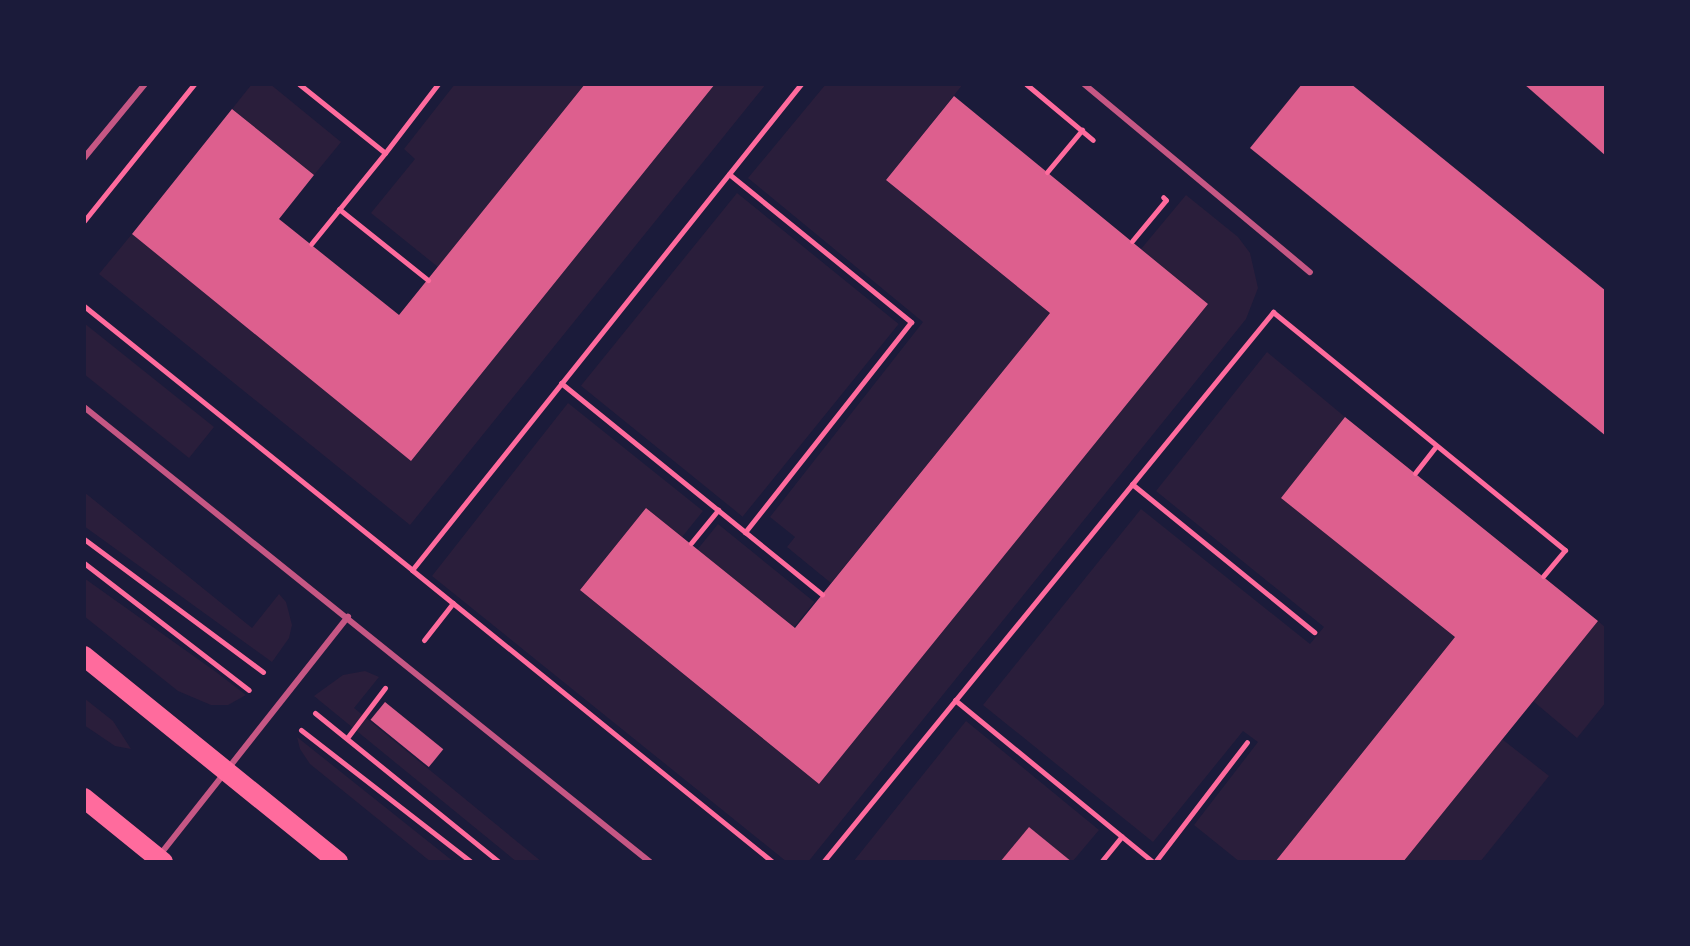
<!DOCTYPE html>
<html>
<head>
<meta charset="utf-8">
<style>
  body { margin:0 }
  #map { position:relative; width:1690px; height:946px; overflow:hidden; background:#1b1b3a; font-family:Overpass,sans-serif }
  div>[style] { position:absolute }
  .green>* { inset:0; background:#2a1e3b; transform-origin:0 0 }
  .building>* { inset:0; background:#dd5f8e; transform-origin:0 0 }
  .path>* { height:5px; margin:-2.5px; padding:0 2.5px; transform-origin:2.5px; border-radius:2.5px; background:#ff6b9d }
  .service>* { height:6px; margin:-3px; padding:0 3px; transform-origin:3px; border-radius:3px; background:#c65784 }
  .primary>* { height:20px; margin:-10px; padding:0 10px; transform-origin:10px; border-radius:10px; background:#ff6b9d }
  span { translate:-50% -50%; white-space:nowrap; text-align:center; line-height:1.15; -webkit-text-stroke:6px #1b1b3a; paint-order:stroke }
  .frame { position:absolute; inset:0; border:86px solid #1b1b3a; pointer-events:none }
</style>
</head>
<body>
<div id="map">
  <div class="green">
    <div style="clip-path:polygon(252px 84px,270px 84px,341px 142px,314px 175px,232px 109px)"></div>
    <div style="clip-path:polygon(455px 84px,585px 84px,438px 267px,371px 213px,415px 159px,404px 149px)"></div>
    <div style="clip-path:polygon(715px 84px,766px 84px,410px 525px,99px 274px,132px 234px,411px 461px)"></div>
    <div style="clip-path:polygon(826px 84px,963px 84px,886px 180px,1050px 313px,831px 583px,787px 547px,795px 537px,770px 517px,923px 322px,748px 178px)"></div>
    <div style="left:737px;top:193px;width:208px;height:248px;rotate:39deg"></div>
    <div style="clip-path:polygon(1186px 195px,1238px 237px,1250px 253px,1258px 288px,1246px 319px,808px 862px,787px 862px,432px 576px,568px 403px,703px 511px,682px 537px,646px 508px,580px 590px,819px 784px,1208px 304px,1141px 249px)"></div>
    <div style="clip-path:polygon(84px 323px,214px 427px,189px 458px,84px 374px)"></div>
    <div style="clip-path:polygon(1267px 352px,1345px 417px,1282px 498px,1455px 637px,1275px 862px,1240px 862px,1194px 825px,1258px 742px,1243px 731px,1153px 842px,983px 705px,1141px 509px,1310px 644px,1324px 627px,1156px 491px)"></div>
    <div style="clip-path:polygon(84px 492px,252px 628px,279px 594px,286px 602px,292px 625px,289px 638px,272px 662px,84px 526px)"></div>
    <div style="left:718px;top:524px;width:124px;height:33px;rotate:39deg"></div>
    <div style="clip-path:polygon(84px 578px,216px 672px,246px 695px,228px 705px,211px 705px,178px 691px,84px 616px)"></div>
    <div style="clip-path:polygon(1598px 621px,1606px 628px,1606px 702px,1577px 738px,1533px 701px)"></div>
    <div style="clip-path:polygon(365px 671px,379px 677px,354px 708px,542px 862px,517px 862px,314px 696px,343px 675px)"></div>
    <div style="clip-path:polygon(84px 698px,113px 721px,131px 749px,115px 746px,84px 725px)"></div>
    <div style="clip-path:polygon(966px 721px,1099px 830px,1072px 862px,1029px 827px,1000px 862px,853px 862px)"></div>
    <div style="clip-path:polygon(297px 737px,454px 862px,431px 862px,310px 764px,300px 749px)"></div>
    <div style="clip-path:polygon(1502px 739px,1549px 776px,1480px 862px,1403px 862px)"></div>
  </div>
  <div class="building">
    <div style="clip-path:polygon(585px 84px,715px 84px,411px 461px,132px 234px,232px 109px,314px 175px,279px 219px,399px 315px)"></div>
    <div style="clip-path:polygon(1302px 84px,1351px 84px,1606px 291px,1606px 436px,1250px 148px)"></div>
    <div style="clip-path:polygon(1524px 84px,1606px 84px,1606px 156px)"></div>
    <div style="clip-path:polygon(954px 96px,1208px 304px,819px 784px,580px 590px,646px 508px,795px 628px,1050px 313px,886px 180px)"></div>
    <div style="clip-path:polygon(1345px 417px,1598px 621px,1403px 862px,1275px 862px,1455px 637px,1281px 498px)"></div>
    <div style="left:385px;top:702px;width:75px;height:23px;rotate:39deg"></div>
    <div style="clip-path:polygon(1029px 827px,1072px 862px,1000px 862px)"></div>
  </div>
  <div class="path">
    <div style="left:299px;top:84px;width:110px;rotate:38.7deg"></div>
    <div style="left:385px;top:153px;width:117px;rotate:129.1deg"></div>
    <div style="left:1026px;top:84px;width:87px;rotate:39.9deg"></div>
    <div style="left:385px;top:153px;width:87px;rotate:-52.5deg"></div>
    <div style="left:1047px;top:172px;width:55px;rotate:-50.2deg"></div>
    <div style="left:729px;top:174px;width:235px;rotate:39.1deg"></div>
    <div style="left:911px;top:322px;width:268px;rotate:128.3deg"></div>
    <div style="left:339px;top:209px;width:114px;rotate:38.6deg"></div>
    <div style="left:84px;top:221px;width:176px;rotate:-51.2deg"></div>
    <div style="left:1132px;top:241px;width:53px;rotate:-50.3deg"></div>
    <div style="left:1166px;top:200px;width:4px;rotate:-135deg"></div>
    <div style="left:84px;top:306px;width:421px;rotate:38.8deg"></div>
    <div style="left:412px;top:570px;width:623px;rotate:-51.33deg"></div>
    <div style="left:561px;top:383px;width:336px;rotate:39deg"></div>
    <div style="left:1415px;top:473px;width:34px;rotate:-52deg"></div>
    <div style="left:1132px;top:484px;width:235px;rotate:39.1deg"></div>
    <div style="left:84px;top:539px;width:223px;rotate:36.6deg"></div>
    <div style="left:691px;top:543px;width:43px;rotate:-50.7deg"></div>
    <div style="left:84px;top:563px;width:208px;rotate:37.6deg"></div>
    <div style="left:412px;top:570px;width:464px;rotate:39deg"></div>
    <div style="left:424px;top:640px;width:47px;rotate:-51.9deg"></div>
    <div style="left:955px;top:700px;width:256px;rotate:39.3deg"></div>
    <div style="left:315px;top:713px;width:237px;rotate:39deg"></div>
    <div style="left:301px;top:730px;width:215px;rotate:37.8deg"></div>
    <div style="left:347px;top:738px;width:63px;rotate:-52.8deg"></div>
    <div style="left:823px;top:862px;width:711px;rotate:-50.71deg"></div>
    <div style="left:1273px;top:312px;width:377px;rotate:39.2deg"></div>
    <div style="left:1565px;top:550px;width:34px;rotate:130deg"></div>
    <div style="left:1101px;top:862px;width:33px;rotate:-51deg"></div>
    <div style="left:1155px;top:862px;width:151px;rotate:-52.5deg"></div>
  </div>
  <div class="service">
    <div style="left:1084px;top:84px;width:294px;rotate:39.8deg"></div>
    <div style="left:84px;top:158px;width:96px;rotate:-50.5deg"></div>
    <div style="left:84px;top:407px;width:726px;rotate:38.8deg"></div>
    <div style="left:159px;top:856px;width:305px;rotate:-51.7deg"></div>
  </div>
  <div class="primary">
    <div style="left:84px;top:656px;width:327px;rotate:39deg"></div>
    <div style="left:84px;top:798px;width:102px;rotate:39deg"></div>
  </div>
  <div class="frame"></div>
</div>
</body>
</html>
